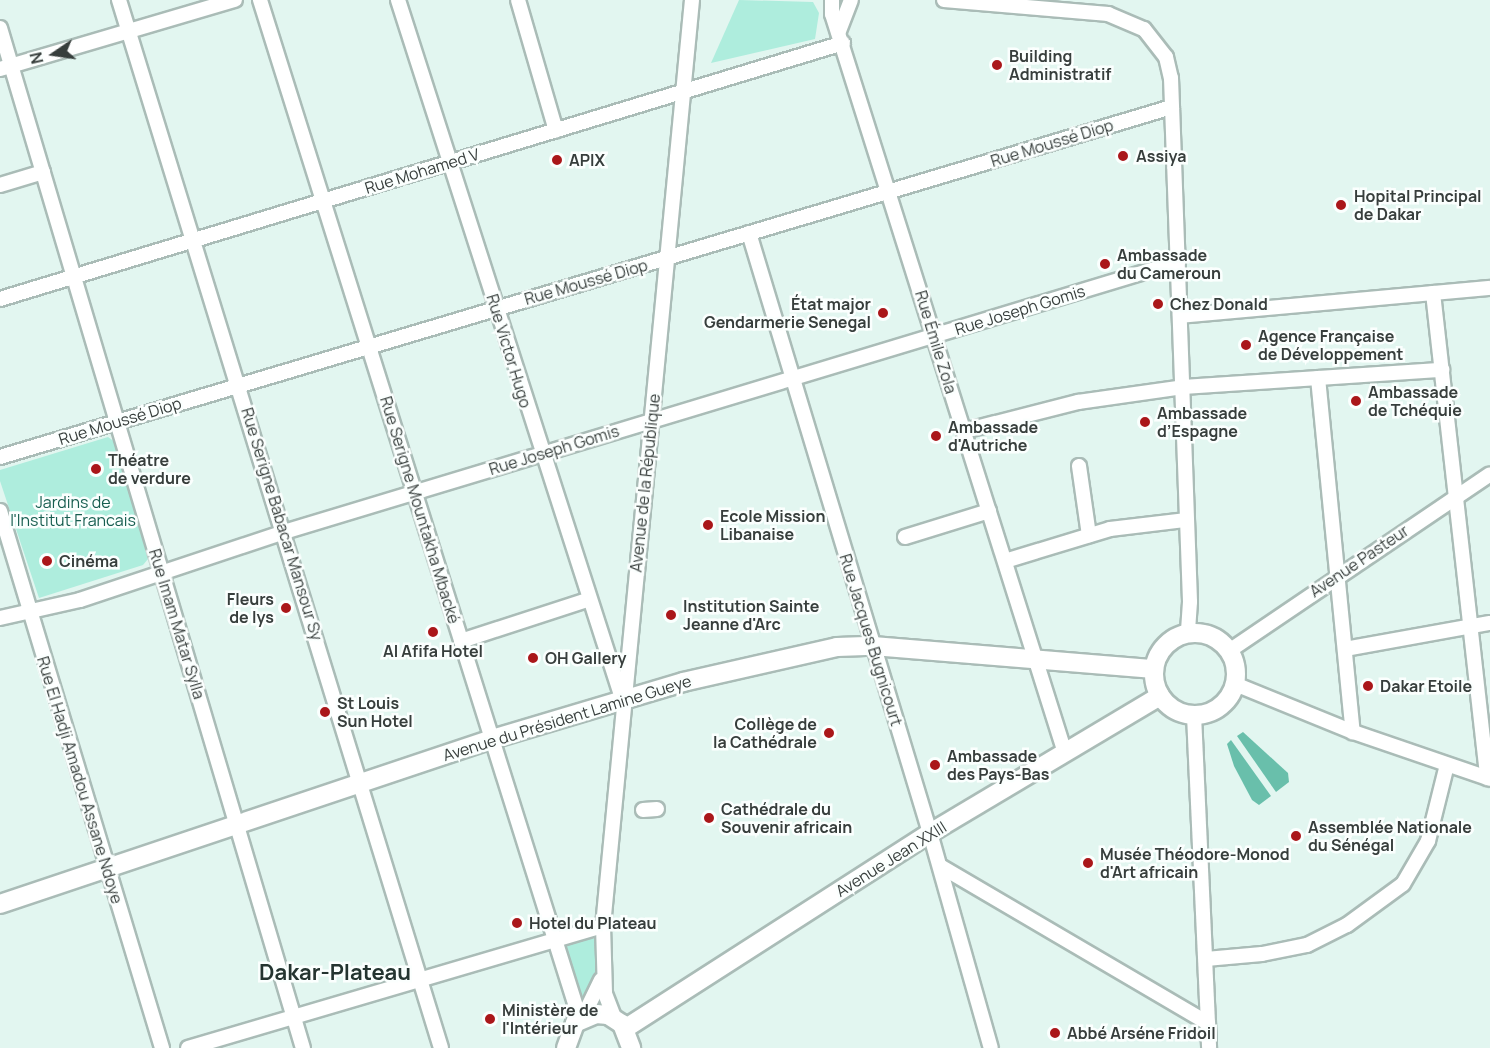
<!DOCTYPE html>
<html>
<head>
<meta charset="utf-8">
<style>
  body { margin:0 }
  #map { position:relative; width:1490px; height:1048px; overflow:hidden; background:#e2f6f0; font-family:Manrope,sans-serif }
  div>[style] { position:absolute }
  .green>* { inset:0; background:#aeeddd }
  .water>* { inset:0; background:#69bfab }
  .roads { filter:drop-shadow(2px 0 #aabcb7) drop-shadow(-2px 0 #aabcb7) drop-shadow(0 2px #aabcb7) drop-shadow(0 -2px #aabcb7) }
  .minor>* { height:14px; margin:-7px; padding:0 7px; transform-origin:7px; border-radius:7px; background:#fff }
  .major>* { height:18px; margin:-9px; padding:0 9px; transform-origin:9px; border-radius:9px; background:#fff }
  .major>.ring { margin:-9px; padding:0; box-sizing:content-box; background:none; border:18px solid #fff; border-radius:50% }
  .dots>* { width:16px; height:16px; translate:-50% -50%; box-sizing:border-box; border:3px solid #fbfffe; border-radius:50% }
  span { translate:-50% -50%; white-space:nowrap; text-align:center; line-height:1.15; -webkit-text-stroke:5px #fbfffe; paint-order:stroke }
  .poi-label { font-size:16px; color:#373e3c; font-weight:700 }
  .left { translate:0 -50%; text-align:left }
  .right { translate:-100% -50%; text-align:right }
  .street-label { font-size:16px; color:#373e3c }
  .park-label { font-size:16px; color:#175e50 }
  .district-label { font-size:22px; color:#243430; font-weight:700 }
  .north { position:absolute; left:24px; top:24px; width:60px; height:60px; -webkit-text-stroke:4px #fbfffe; paint-order:stroke; rotate:257deg; font-size:16px; font-weight:700; line-height:24px; text-align:center; color:#373e3c }
  .north::after { content:''; display:block; margin:auto; width:21px; height:27px; background:#373e3c; clip-path:polygon(50% 0,100% 100%,50% 72%,0 100%) }
</style>
</head>
<body>
<div id="map">
  <div class="green">
    <div style="clip-path:polygon(739px 0,813px 2px,819px 13px,815px 39px,711px 63px)"></div>
    <div style="clip-path:polygon(108px 437px,115px 442px,148px 559px,143px 565px,39px 598px,0 481px,0 470px)"></div>
    <div style="clip-path:polygon(601px 937px,597px 979px,591px 994px,581px 1004px,561px 944px)"></div>
  </div>
  <div class="water">
    <div style="clip-path:polygon(1243px 732px,1288px 773px,1289px 782px,1276px 792px,1237px 736px)"></div>
    <div style="clip-path:polygon(1231px 740px,1271px 796px,1259px 805px,1252px 800px,1234px 766px,1227px 744px)"></div>
  </div>
  <div class="roads">
    <div class="minor">
      <div style="left:119px;top:0;width:1096px;rotate:72.92deg"></div>
      <div style="left:260px;top:0;width:1068px;rotate:72.57deg"></div>
      <div style="left:398px;top:0;width:730px;rotate:72.21deg"></div>
      <div style="left:518px;top:0;width:136px;rotate:73.8deg"></div>
      <div style="left:832px;top:0;width:14px;rotate:90deg"></div>
      <div style="left:832px;top:14px;width:775px;rotate:72.5deg"></div>
      <div style="left:944px;top:0;width:165px;rotate:4.9deg"></div>
      <div style="left:1108px;top:14px;width:39px;rotate:23deg"></div>
      <div style="left:1144px;top:29px;width:36px;rotate:52deg"></div>
      <div style="left:1166px;top:57px;width:22px;rotate:77deg"></div>
      <div style="left:1171px;top:78px;width:524px;rotate:87.92deg"></div>
      <div style="left:1190px;top:602px;width:31px;rotate:94deg"></div>
      <div style="left:0;top:28px;width:1064px;rotate:73.46deg"></div>
      <div style="left:839px;top:31px;width:33px;rotate:-69deg"></div>
      <div style="left:0;top:69px;width:245px;rotate:-16.4deg"></div>
      <div style="left:0;top:185px;width:45px;rotate:-16.8deg"></div>
      <div style="left:749px;top:233px;width:627px;rotate:73.21deg"></div>
      <div style="left:930px;top:833px;width:223px;rotate:74.2deg"></div>
      <div style="left:1433px;top:293px;width:488px;rotate:83.6deg"></div>
      <div style="left:0;top:299px;width:881px;rotate:-16.89deg"></div>
      <div style="left:1180px;top:316px;width:311px;rotate:-5.2deg"></div>
      <div style="left:1318px;top:378px;width:356px;rotate:84.4deg"></div>
      <div style="left:964px;top:431px;width:118px;rotate:-14.3deg"></div>
      <div style="left:1078px;top:402px;width:106px;rotate:-8.1deg"></div>
      <div style="left:1183px;top:387px;width:260px;rotate:-3.8deg"></div>
      <div style="left:0;top:457px;width:1223px;rotate:-16.63deg"></div>
      <div style="left:1079px;top:466px;width:70px;rotate:81.8deg"></div>
      <div style="left:0;top:511px;width:561px;rotate:73.21deg"></div>
      <div style="left:905px;top:537px;width:88px;rotate:-17.2deg"></div>
      <div style="left:1005px;top:561px;width:110px;rotate:-16.9deg"></div>
      <div style="left:1110px;top:529px;width:77px;rotate:-6.8deg"></div>
      <div style="left:0;top:618px;width:82px;rotate:-12.7deg"></div>
      <div style="left:80px;top:600px;width:215px;rotate:-18.4deg"></div>
      <div style="left:284px;top:532px;width:934px;rotate:-16.81deg"></div>
      <div style="left:461px;top:641px;width:133px;rotate:-18deg"></div>
      <div style="left:1345px;top:649px;width:147px;rotate:-10.2deg"></div>
      <div style="left:1229px;top:651px;width:315px;rotate:-34.1deg"></div>
      <div style="left:1235px;top:684px;width:127px;rotate:22.1deg"></div>
      <div style="left:1353px;top:732px;width:145px;rotate:18.9deg"></div>
      <div style="left:1194px;top:715px;width:333px;rotate:87.4deg"></div>
      <div style="left:643px;top:810px;width:14px;rotate:-4deg"></div>
      <div style="left:940px;top:866px;width:311px;rotate:30.4deg"></div>
      <div style="left:1206px;top:959px;width:56px;rotate:-5.1deg"></div>
      <div style="left:1262px;top:954px;width:46px;rotate:-11.3deg"></div>
      <div style="left:1307px;top:945px;width:45px;rotate:-26.6deg"></div>
      <div style="left:1347px;top:925px;width:69px;rotate:-36.2deg"></div>
      <div style="left:1403px;top:884px;width:50px;rotate:-59.8deg"></div>
      <div style="left:1428px;top:841px;width:78px;rotate:-76deg"></div>
      <div style="left:583px;top:1017px;width:41px;rotate:-64.1deg"></div>
      <div style="left:614px;top:1017px;width:26px;rotate:-111deg"></div>
      <div style="left:605px;top:993px;width:67px;rotate:-91.7deg"></div>
      <div style="left:603px;top:926px;width:930px;rotate:-84.51deg"></div>
      <div style="left:188px;top:1048px;width:433px;rotate:-16.4deg"></div>
    </div>
    <div class="major">
      <div class="ring" style="left:1154px;top:633px;width:64px;height:64px"></div>
      <div style="left:0;top:904px;width:519px;rotate:-18.54deg"></div>
      <div style="left:492px;top:739px;width:199px;rotate:-16.6deg"></div>
      <div style="left:683px;top:682px;width:158px;rotate:-12.8deg"></div>
      <div style="left:837px;top:647px;width:36px;rotate:-2deg"></div>
      <div style="left:873px;top:646px;width:282px;rotate:4.7deg"></div>
      <div style="left:626px;top:1028px;width:361px;rotate:-32.7deg"></div>
      <div style="left:930px;top:833px;width:268px;rotate:-30.8deg"></div>
      <div style="left:566px;top:1048px;width:27px;rotate:-70deg"></div>
      <div style="left:575px;top:1023px;width:23px;rotate:-23deg"></div>
      <div style="left:596px;top:1014px;width:12px;rotate:5deg"></div>
      <div style="left:608px;top:1015px;width:17px;rotate:33deg"></div>
      <div style="left:622px;top:1024px;width:26px;rotate:69deg"></div>
    </div>
  </div>
  <div class="dots">
    <div style="left:997px;top:65px;background:#aa171a"></div>
    <div style="left:1123px;top:156px;background:#aa171a"></div>
    <div style="left:557px;top:160px;background:#aa171a"></div>
    <div style="left:1341px;top:205px;background:#aa171a"></div>
    <div style="left:1105px;top:264px;background:#aa171a"></div>
    <div style="left:1158px;top:304px;background:#aa171a"></div>
    <div style="left:883px;top:313px;background:#aa171a"></div>
    <div style="left:1246px;top:345px;background:#aa171a"></div>
    <div style="left:1356px;top:401px;background:#aa171a"></div>
    <div style="left:1145px;top:422px;background:#aa171a"></div>
    <div style="left:936px;top:436px;background:#aa171a"></div>
    <div style="left:96px;top:469px;background:#aa171a"></div>
    <div style="left:708px;top:525px;background:#aa171a"></div>
    <div style="left:47px;top:561px;background:#aa171a"></div>
    <div style="left:286px;top:608px;background:#aa171a"></div>
    <div style="left:671px;top:615px;background:#aa171a"></div>
    <div style="left:433px;top:632px;background:#aa171a"></div>
    <div style="left:533px;top:658px;background:#aa171a"></div>
    <div style="left:1368px;top:686px;background:#aa171a"></div>
    <div style="left:325px;top:712px;background:#aa171a"></div>
    <div style="left:829px;top:733px;background:#aa171a"></div>
    <div style="left:935px;top:765px;background:#aa171a"></div>
    <div style="left:709px;top:818px;background:#aa171a"></div>
    <div style="left:1296px;top:836px;background:#aa171a"></div>
    <div style="left:1088px;top:863px;background:#aa171a"></div>
    <div style="left:517px;top:923px;background:#aa171a"></div>
    <div style="left:490px;top:1019px;background:#aa171a"></div>
    <div style="left:1055px;top:1033px;background:#aa171a"></div>
  </div>
  <div class="poi-label">
    <span class="left" style="left:1009px;top:65px">Building<br>Administratif</span>
    <span class="left" style="left:1136px;top:156px">Assiya</span>
    <span class="left" style="left:569px;top:160px">APIX</span>
    <span class="left" style="left:1354px;top:205px">Hopital Principal<br>de Dakar</span>
    <span class="left" style="left:1117px;top:264px">Ambassade<br>du Cameroun</span>
    <span class="right" style="left:871px;top:313px">État major<br>Gendarmerie Senegal</span>
    <span class="left" style="left:1170px;top:304px">Chez Donald</span>
    <span class="left" style="left:1258px;top:345px">Agence Française<br>de Développement</span>
    <span class="left" style="left:1368px;top:401px">Ambassade<br>de Tchéquie</span>
    <span class="left" style="left:1157px;top:422px">Ambassade<br>d’Espagne</span>
    <span class="left" style="left:948px;top:436px">Ambassade<br>d'Autriche</span>
    <span class="left" style="left:108px;top:469px">Théatre<br>de verdure</span>
    <span class="left" style="left:720px;top:525px">Ecole Mission<br>Libanaise</span>
    <span class="left" style="left:59px;top:561px">Cinéma</span>
    <span class="right" style="left:274px;top:608px">Fleurs<br>de lys</span>
    <span class="left" style="left:683px;top:615px">Institution Sainte<br>Jeanne d'Arc</span>
    <span style="left:433px;top:651px">Al Afifa Hotel</span>
    <span class="left" style="left:545px;top:658px">OH Gallery</span>
    <span class="left" style="left:1380px;top:686px">Dakar Etoile</span>
    <span class="left" style="left:337px;top:712px">St Louis<br>Sun Hotel</span>
    <span class="right" style="left:817px;top:733px">Collège de<br>la Cathédrale</span>
    <span class="left" style="left:947px;top:765px">Ambassade<br>des Pays-Bas</span>
    <span class="left" style="left:721px;top:818px">Cathédrale du<br>Souvenir africain</span>
    <span class="left" style="left:1308px;top:836px">Assemblée Nationale<br>du Sénégal</span>
    <span class="left" style="left:1100px;top:863px">Musée Théodore-Monod<br>d'Art africain</span>
    <span class="left" style="left:529px;top:923px">Hotel du Plateau</span>
    <span class="left" style="left:502px;top:1019px">Ministère de<br>l'Intérieur</span>
    <span class="left" style="left:1067px;top:1033px">Abbé Arséne Fridoil</span>
  </div>
  <div class="street-label">
    <span style="left:1052px;top:143px;rotate:-17deg">Rue Moussé Diop</span>
    <span style="left:422px;top:171px;rotate:-17deg">Rue Mohamed V</span>
    <span style="left:586px;top:282px;rotate:-16deg">Rue Moussé Diop</span>
    <span style="left:1020px;top:310px;rotate:-17deg">Rue Joseph Gomis</span>
    <span style="left:936px;top:342px;rotate:73deg">Rue Émile Zola</span>
    <span style="left:509px;top:351px;rotate:73deg">Rue Victor Hugo</span>
    <span style="left:120px;top:421px;rotate:-17deg">Rue Moussé Diop</span>
    <span style="left:554px;top:450px;rotate:-17deg">Rue Joseph Gomis</span>
    <span style="left:645px;top:483px;rotate:-84deg">Avenue de la République</span>
    <span style="left:420px;top:510px;rotate:73deg">Rue Serigne Mountakha Mbacké</span>
    <span style="left:282px;top:524px;rotate:73deg">Rue Serigne Babacar Mansour Sy</span>
    <span style="left:1359px;top:561px;rotate:-34deg">Avenue Pasteur</span>
    <span style="left:177px;top:624px;rotate:73deg">Rue Imam Matar Sylla</span>
    <span style="left:871px;top:640px;rotate:73deg">Rue Jacques Bugnicourt</span>
    <span style="left:567px;top:718px;rotate:-17deg">Avenue du Président Lamine Gueye</span>
    <span style="left:80px;top:780px;rotate:73deg">Rue El Hadji Amadou Assane Ndoye</span>
    <span style="left:891px;top:859px;rotate:-32deg">Avenue Jean XXIII</span>
  </div>
  <div class="park-label">
    <span style="left:73px;top:511px">Jardins de<br>l'Institut Francais</span>
  </div>
  <div class="district-label">
    <span style="left:335px;top:973px">Dakar-Plateau</span>
  </div>
  <div class="north">N</div>
</div>
</body>
</html>
